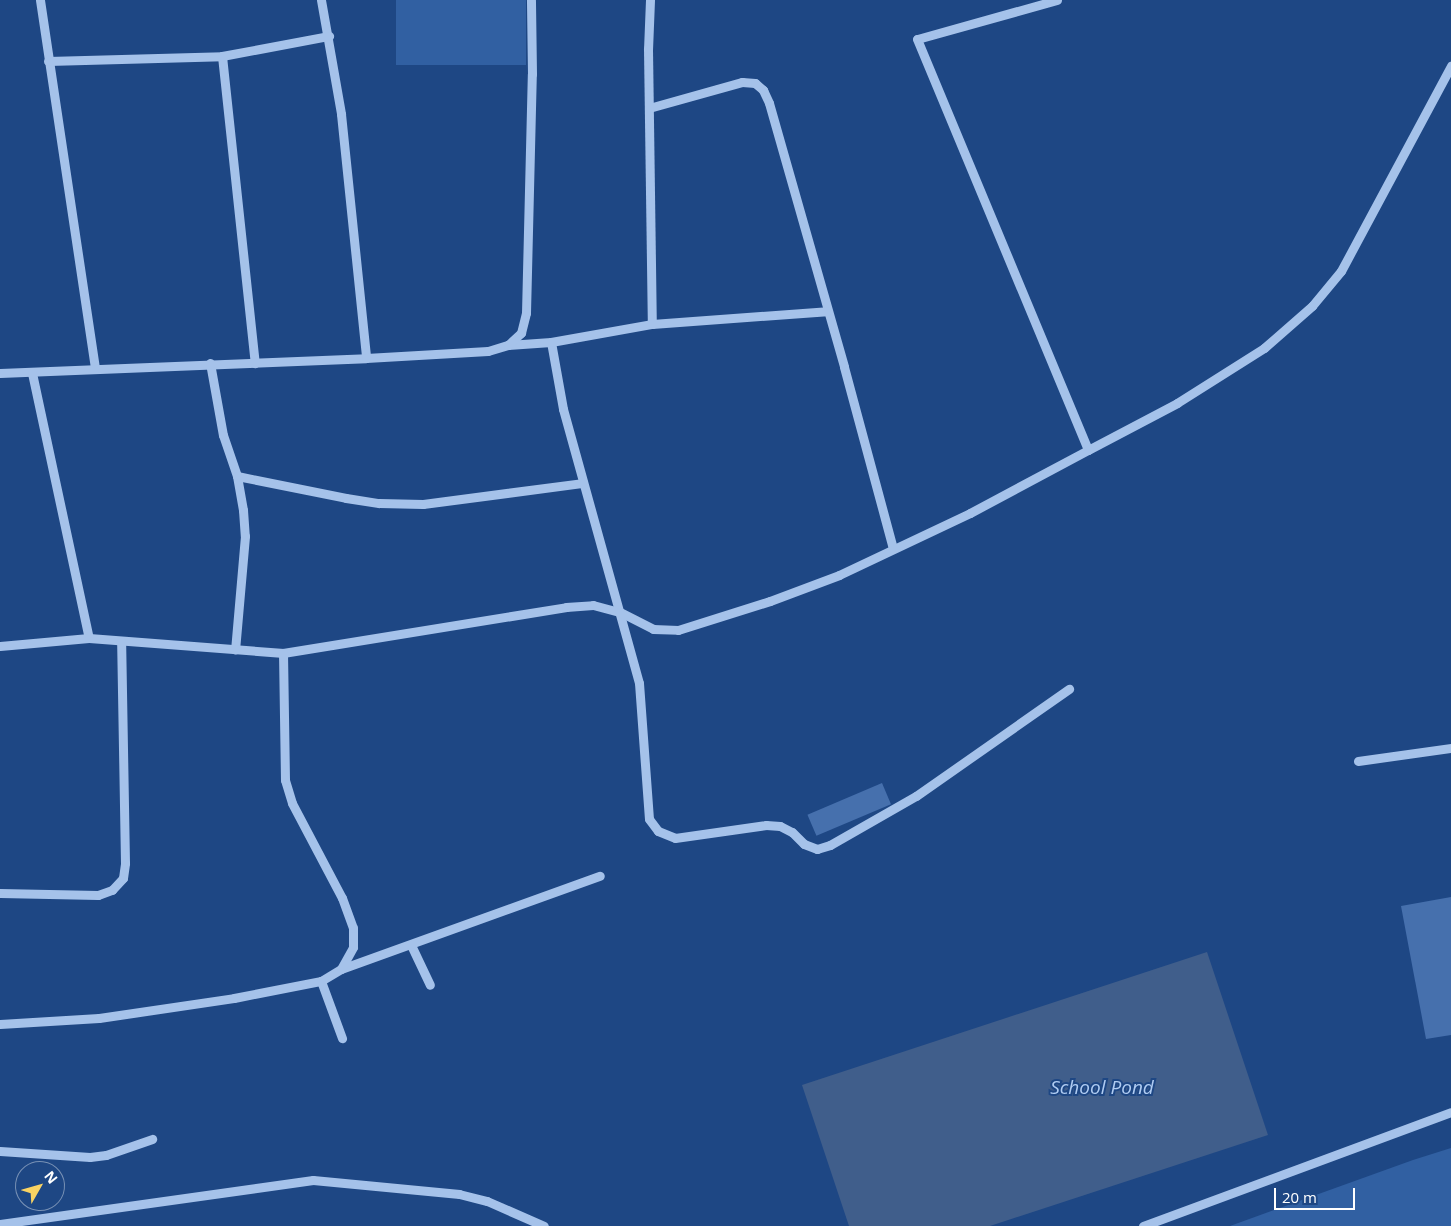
<!DOCTYPE html>
<html>
<head>
<meta charset="utf-8">
<style>
  body { margin:0 }
  #map { position:relative; width:1451px; height:1226px; overflow:hidden; background:#1e4784; font-family:"Open Sans",sans-serif }
  div>[style] { position:absolute }
  .green>* { inset:0; background:#3160a2; transform-origin:0 0 }
  .water>* { inset:0; background:#405e8b }
  .building>* { inset:0; background:#4670ad; transform-origin:0 0 }
  .minor>* { height:9px; margin:-4.5px; padding:0 4.5px; transform-origin:4.5px; border-radius:4.5px; background:#a5c2ea }
  span { translate:-50% -50%; white-space:nowrap; text-align:center; line-height:1.15; -webkit-text-stroke:4px #1e4784; paint-order:stroke }
  .water-label { font-size:19px; color:#b0ccf2; font-style:italic }
  .north { position:absolute; left:15px; top:1161px; width:50px; height:50px; box-sizing:border-box; background:#1e4784; border:1px solid #7891b5; border-radius:50%; rotate:52deg; font-size:14px; font-weight:700; line-height:20px; text-align:center; color:#fff }
  .north::after { content:''; display:block; margin:auto; width:18px; height:22px; background:#f9d363; clip-path:polygon(50% 0,100% 100%,50% 72%,0 100%) }
  .scale { position:absolute; left:1274px; top:1188px; width:81px; height:22px; box-sizing:border-box; border:2px solid #fff; border-top:0; padding-left:6px; font-size:15px; line-height:18px; white-space:nowrap; color:#fff; -webkit-text-stroke:4px #1e4784; paint-order:stroke }
</style>
</head>
<body>
<div id="map">
  <div class="green">
    <div style="left:396px;top:0;width:130px;height:65px"></div>
    <div style="clip-path:polygon(1451px 1148px,1451px 1226px,1230px 1226px,1413px 1160px)"></div>
  </div>
  <div class="water">
    <div style="clip-path:polygon(1207px 952px,1268px 1135px,990px 1226px,849px 1226px,802px 1085px)"></div>
  </div>
  <div class="building">
    <div style="left:882px;top:783px;width:23px;height:81px;rotate:67deg"></div>
    <div style="clip-path:polygon(1451px 897px,1451px 1035px,1426px 1039px,1401px 906px)"></div>
  </div>
  <div class="minor">
    <div style="left:40px;top:0;width:373px;rotate:81.5deg"></div>
    <div style="left:321px;top:0;width:116px;rotate:80deg"></div>
    <div style="left:341px;top:114px;width:245px;rotate:84.1deg"></div>
    <div style="left:650px;top:0;width:49px;rotate:92.3deg"></div>
    <div style="left:648px;top:49px;width:275px;rotate:89.2deg"></div>
    <div style="left:1057px;top:0;width:145px;rotate:164.4deg"></div>
    <div style="left:917px;top:39px;width:445px;rotate:67.4deg"></div>
    <div style="left:222px;top:56px;width:309px;rotate:83.9deg"></div>
    <div style="left:48px;top:61px;width:174px;rotate:-1.6deg"></div>
    <div style="left:222px;top:56px;width:109px;rotate:-10.6deg"></div>
    <div style="left:649px;top:108px;width:97px;rotate:-15.6deg"></div>
    <div style="left:742px;top:82px;width:13px;rotate:4deg"></div>
    <div style="left:755px;top:83px;width:11px;rotate:41deg"></div>
    <div style="left:763px;top:90px;width:14px;rotate:65deg"></div>
    <div style="left:769px;top:103px;width:274px;rotate:74.1deg"></div>
    <div style="left:844px;top:367px;width:188px;rotate:74.9deg"></div>
    <div style="left:551px;top:342px;width:68px;rotate:79.8deg"></div>
    <div style="left:563px;top:409px;width:284px;rotate:74.5deg"></div>
    <div style="left:639px;top:683px;width:136px;rotate:85.8deg"></div>
    <div style="left:649px;top:819px;width:15px;rotate:53deg"></div>
    <div style="left:658px;top:831px;width:18px;rotate:22deg"></div>
    <div style="left:675px;top:838px;width:92px;rotate:-8.1deg"></div>
    <div style="left:766px;top:825px;width:14px;rotate:4deg"></div>
    <div style="left:780px;top:826px;width:13px;rotate:27deg"></div>
    <div style="left:792px;top:832px;width:17px;rotate:45deg"></div>
    <div style="left:804px;top:844px;width:14px;rotate:21deg"></div>
    <div style="left:817px;top:849px;width:14px;rotate:-17deg"></div>
    <div style="left:830px;top:845px;width:99px;rotate:-29.7deg"></div>
    <div style="left:916px;top:796px;width:187px;rotate:-35deg"></div>
    <div style="left:508px;top:345px;width:43px;rotate:-4deg"></div>
    <div style="left:551px;top:342px;width:103px;rotate:-10.1deg"></div>
    <div style="left:652px;top:324px;width:175px;rotate:-4.2deg"></div>
    <div style="left:210px;top:363px;width:73px;rotate:79.8deg"></div>
    <div style="left:223px;top:435px;width:43px;rotate:71.1deg"></div>
    <div style="left:237px;top:476px;width:35px;rotate:80deg"></div>
    <div style="left:243px;top:510px;width:26px;rotate:86deg"></div>
    <div style="left:245px;top:536px;width:114px;rotate:95deg"></div>
    <div style="left:0;top:373px;width:366px;rotate:-2.3deg"></div>
    <div style="left:366px;top:358px;width:122px;rotate:-3.3deg"></div>
    <div style="left:488px;top:351px;width:21px;rotate:-17deg"></div>
    <div style="left:508px;top:345px;width:18px;rotate:-43deg"></div>
    <div style="left:521px;top:333px;width:21px;rotate:-76deg"></div>
    <div style="left:526px;top:313px;width:239px;rotate:-88.6deg"></div>
    <div style="left:532px;top:74px;width:74px;rotate:-90.8deg"></div>
    <div style="left:32px;top:373px;width:271px;rotate:77.9deg"></div>
    <div style="left:237px;top:476px;width:111px;rotate:11.4deg"></div>
    <div style="left:346px;top:498px;width:33px;rotate:9deg"></div>
    <div style="left:379px;top:503px;width:44px;rotate:1.3deg"></div>
    <div style="left:423px;top:504px;width:160px;rotate:-7.5deg"></div>
    <div style="left:0;top:646px;width:89px;rotate:-5.1deg"></div>
    <div style="left:89px;top:638px;width:195px;rotate:4.4deg"></div>
    <div style="left:283px;top:653px;width:287px;rotate:-9.2deg"></div>
    <div style="left:566px;top:607px;width:27px;rotate:-4deg"></div>
    <div style="left:593px;top:605px;width:28px;rotate:15deg"></div>
    <div style="left:620px;top:612px;width:37px;rotate:27deg"></div>
    <div style="left:653px;top:629px;width:25px;rotate:2deg"></div>
    <div style="left:678px;top:630px;width:96px;rotate:-17.5deg"></div>
    <div style="left:770px;top:601px;width:74px;rotate:-20.6deg"></div>
    <div style="left:839px;top:575px;width:145px;rotate:-25.3deg"></div>
    <div style="left:970px;top:513px;width:134px;rotate:-28.1deg"></div>
    <div style="left:1088px;top:450px;width:101px;rotate:-27.8deg"></div>
    <div style="left:1177px;top:403px;width:103px;rotate:-32.3deg"></div>
    <div style="left:1264px;top:348px;width:64px;rotate:-41.2deg"></div>
    <div style="left:1312px;top:306px;width:45px;rotate:-50.4deg"></div>
    <div style="left:1341px;top:271px;width:233px;rotate:-61.8deg"></div>
    <div style="left:1358px;top:761px;width:94px;rotate:-8deg"></div>
    <div style="left:0;top:893px;width:98px;rotate:1.2deg"></div>
    <div style="left:98px;top:895px;width:15px;rotate:-20deg"></div>
    <div style="left:112px;top:890px;width:16px;rotate:-47deg"></div>
    <div style="left:123px;top:878px;width:15px;rotate:-82deg"></div>
    <div style="left:125px;top:863px;width:221px;rotate:-91deg"></div>
    <div style="left:411px;top:945px;width:44px;rotate:64.6deg"></div>
    <div style="left:341px;top:969px;width:275px;rotate:-19.8deg"></div>
    <div style="left:321px;top:981px;width:61px;rotate:69.8deg"></div>
    <div style="left:0;top:1024px;width:99px;rotate:-3.5deg"></div>
    <div style="left:99px;top:1018px;width:136px;rotate:-8.4deg"></div>
    <div style="left:234px;top:998px;width:89px;rotate:-11.1deg"></div>
    <div style="left:321px;top:981px;width:23px;rotate:-31deg"></div>
    <div style="left:341px;top:969px;width:25px;rotate:-61deg"></div>
    <div style="left:353px;top:947px;width:19px;rotate:-90deg"></div>
    <div style="left:353px;top:928px;width:32px;rotate:-110deg"></div>
    <div style="left:342px;top:898px;width:107px;rotate:-117.8deg"></div>
    <div style="left:292px;top:803px;width:24px;rotate:-107deg"></div>
    <div style="left:285px;top:780px;width:127px;rotate:-90.9deg"></div>
    <div style="left:0;top:1151px;width:90px;rotate:3.8deg"></div>
    <div style="left:90px;top:1157px;width:16px;rotate:-7deg"></div>
    <div style="left:106px;top:1155px;width:49px;rotate:-19.2deg"></div>
    <div style="left:0;top:1224px;width:316px;rotate:-8deg"></div>
    <div style="left:313px;top:1180px;width:147px;rotate:5.5deg"></div>
    <div style="left:459px;top:1194px;width:29px;rotate:14deg"></div>
    <div style="left:487px;top:1201px;width:62px;rotate:23.7deg"></div>
    <div style="left:1143px;top:1226px;width:328px;rotate:-20.3deg"></div>
  </div>
  <div class="water-label">
    <span style="left:1102px;top:1088px">School Pond</span>
  </div>
  <div class="north">N</div>
  <div class="scale">20 m</div>
</div>
</body>
</html>
